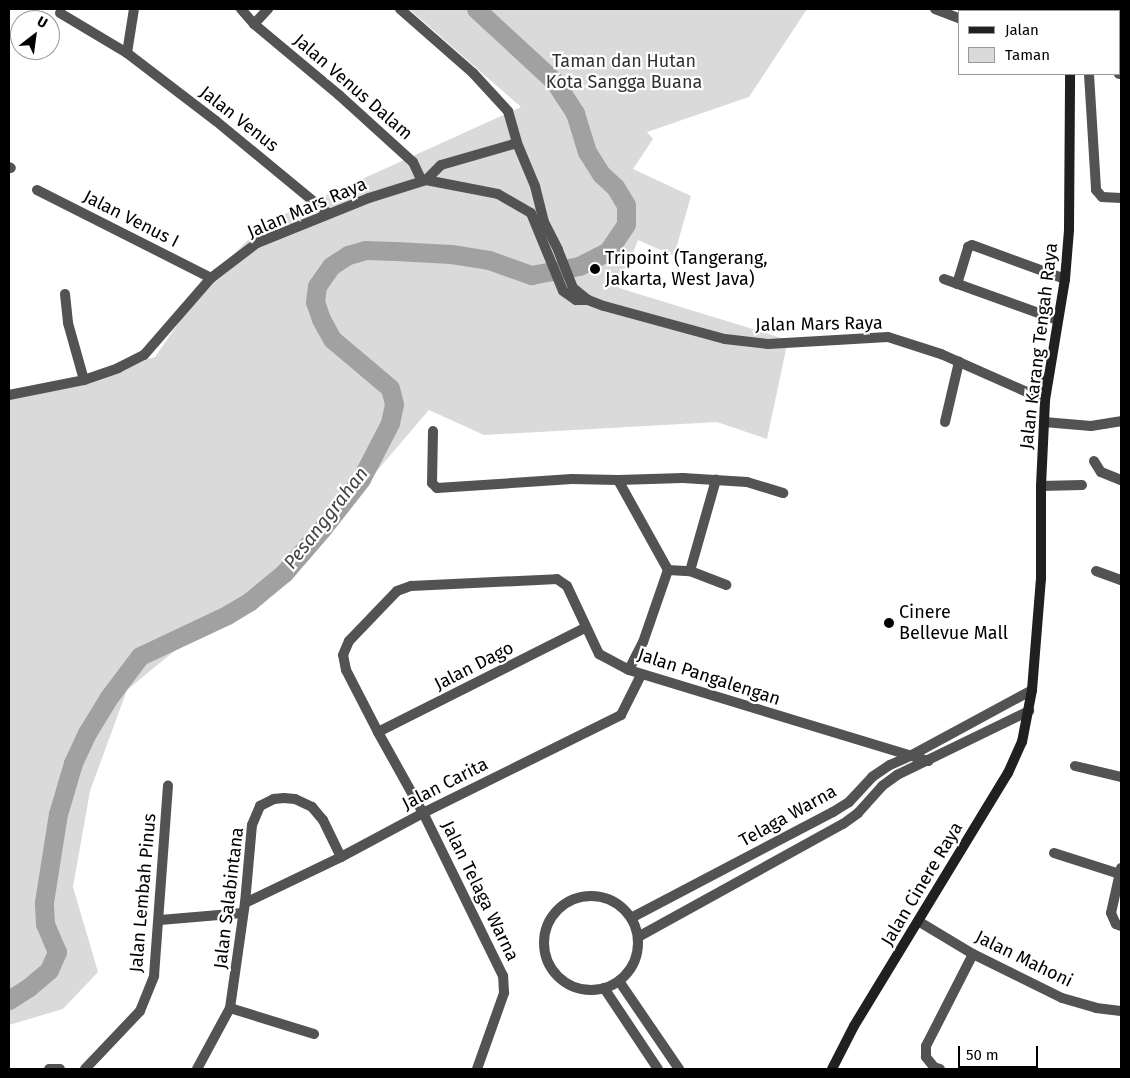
<!DOCTYPE html>
<html>
<head>
<meta charset="utf-8">
<style>
  body { margin:0 }
  #map { position:relative; width:1130px; height:1078px; overflow:hidden; background:#fff; font-family:"Fira Sans",sans-serif }
  div>[style] { position:absolute }
  .green>* { inset:0; background:#dadada }
  .river>* { height:19px; margin:-9.5px; padding:0 9.5px; transform-origin:9.5px; border-radius:9.5px; background:#a1a1a1 }
  .minor>* { height:10px; margin:-5px; padding:0 5px; transform-origin:5px; border-radius:5px; background:#535353 }
  .minor>.ring { margin:-5px; padding:0; box-sizing:content-box; background:none; border:10px solid #535353; border-radius:50% }
  .tertiary>* { height:10px; margin:-5px; padding:0 5px; transform-origin:5px; border-radius:5px; background:#535353 }
  .secondary>* { height:10px; margin:-5px; padding:0 5px; transform-origin:5px; border-radius:5px; background:#202020 }
  .dots>* { width:14px; height:14px; translate:-50% -50%; box-sizing:border-box; border:2px solid #fff; border-radius:50% }
  span { translate:-50% -50%; white-space:nowrap; text-align:center; line-height:1.15; -webkit-text-stroke:4.5px #fff; paint-order:stroke }
  .park-label { font-size:18px; color:#313131 }
  .street-label { font-size:18px; color:#000 }
  .poi-label { font-size:18px; color:#000 }
  .left { translate:0 -50%; text-align:left }
  .water-label { font-size:19px; color:#424242; font-style:italic }
  .frame { position:absolute; inset:0; border:10px solid #000; pointer-events:none }
  .legend { position:absolute; left:958px; top:10px; width:162px; height:65px; box-sizing:border-box; background:#fff; border:1px solid #999; margin:0; padding:6px 9px; list-style:none; font-size:15px; color:#000 }
  .legend li { display:flex; align-items:center; gap:10px; height:25px }
  .legend b { width:25px; border:1px solid #999 }
  .north { position:absolute; left:10px; top:10px; width:50px; height:50px; box-sizing:border-box; background:#fff; border:1px solid #999; border-radius:50%; rotate:30deg; font-size:14px; font-weight:700; line-height:20px; text-align:center; color:#000 }
  .north::after { content:''; display:block; margin:auto; width:18px; height:22px; background:#000; clip-path:polygon(50% 0,100% 100%,50% 72%,0 100%) }
  .scale { position:absolute; left:958px; top:1046px; width:80px; height:22px; box-sizing:border-box; border:2px solid #000; border-top:0; padding-left:6px; font-size:15px; line-height:18px; white-space:nowrap; color:#000; -webkit-text-stroke:4px #fff; paint-order:stroke }
</style>
</head>
<body>
<div id="map">
  <div class="green">
    <div style="clip-path:polygon(409px 9px,807px 9px,749px 97px,647px 132px,653px 139px,633px 169px,691px 196px,674px 256px,638px 240px,619px 288px,788px 340px,767px 439px,717px 422px,484px 435px,429px 410px,263px 604px,178px 648px,127px 690px,90px 791px,73px 887px,98px 972px,63px 1009px,9px 1025px,9px 396px,155px 357px,209px 279px,265px 223px,521px 107px)"></div>
  </div>
  <div class="river">
    <div style="left:9px;top:1000px;width:24px;rotate:-33deg"></div>
    <div style="left:29px;top:987px;width:26px;rotate:-40deg"></div>
    <div style="left:49px;top:970px;width:20px;rotate:-66deg"></div>
    <div style="left:57px;top:952px;width:30px;rotate:-113deg"></div>
    <div style="left:45px;top:924px;width:22px;rotate:-93deg"></div>
    <div style="left:44px;top:902px;width:89px;rotate:-81deg"></div>
    <div style="left:58px;top:814px;width:53px;rotate:-73.6deg"></div>
    <div style="left:73px;top:763px;width:33px;rotate:-65deg"></div>
    <div style="left:87px;top:733px;width:42px;rotate:-58.6deg"></div>
    <div style="left:109px;top:697px;width:51px;rotate:-52.9deg"></div>
    <div style="left:140px;top:656px;width:96px;rotate:-25.2deg"></div>
    <div style="left:227px;top:615px;width:27px;rotate:-31deg"></div>
    <div style="left:250px;top:601px;width:44px;rotate:-39.5deg"></div>
    <div style="left:284px;top:573px;width:58px;rotate:-49.2deg"></div>
    <div style="left:322px;top:529px;width:63px;rotate:-52deg"></div>
    <div style="left:361px;top:479px;width:63px;rotate:-62.6deg"></div>
    <div style="left:390px;top:423px;width:19px;rotate:-78deg"></div>
    <div style="left:394px;top:404px;width:16px;rotate:-104deg"></div>
    <div style="left:390px;top:388px;width:76px;rotate:-139.8deg"></div>
    <div style="left:332px;top:339px;width:23px;rotate:-119deg"></div>
    <div style="left:321px;top:319px;width:18px;rotate:-109deg"></div>
    <div style="left:315px;top:302px;width:16px;rotate:-83deg"></div>
    <div style="left:317px;top:286px;width:24px;rotate:-55deg"></div>
    <div style="left:331px;top:266px;width:20px;rotate:-33deg"></div>
    <div style="left:348px;top:255px;width:18px;rotate:-16deg"></div>
    <div style="left:365px;top:250px;width:30px;rotate:2deg"></div>
    <div style="left:395px;top:251px;width:56px;rotate:3.1deg"></div>
    <div style="left:451px;top:254px;width:38px;rotate:9deg"></div>
    <div style="left:489px;top:260px;width:45px;rotate:19.7deg"></div>
    <div style="left:531px;top:275px;width:49px;rotate:-10.6deg"></div>
    <div style="left:579px;top:266px;width:33px;rotate:-27deg"></div>
    <div style="left:608px;top:251px;width:32px;rotate:-56deg"></div>
    <div style="left:626px;top:224px;width:19px;rotate:-90deg"></div>
    <div style="left:626px;top:205px;width:21px;rotate:-121deg"></div>
    <div style="left:615px;top:187px;width:19px;rotate:-137deg"></div>
    <div style="left:601px;top:174px;width:26px;rotate:-122deg"></div>
    <div style="left:587px;top:152px;width:41px;rotate:-107.1deg"></div>
    <div style="left:575px;top:113px;width:38px;rotate:-123deg"></div>
    <div style="left:554px;top:81px;width:106px;rotate:-137.3deg"></div>
  </div>
  <div class="minor">
    <div style="left:241px;top:9px;width:20px;rotate:49deg"></div>
    <div style="left:254px;top:24px;width:111px;rotate:39.9deg"></div>
    <div style="left:339px;top:95px;width:100px;rotate:42.2deg"></div>
    <div style="left:413px;top:162px;width:21px;rotate:65deg"></div>
    <div style="left:400px;top:9px;width:97px;rotate:41.2deg"></div>
    <div style="left:473px;top:73px;width:52px;rotate:47.4deg"></div>
    <div style="left:508px;top:111px;width:33px;rotate:74deg"></div>
    <div style="left:935px;top:9px;width:26px;rotate:21deg"></div>
    <div style="left:1074px;top:9px;width:12px;rotate:9deg"></div>
    <div style="left:60px;top:13px;width:78px;rotate:30.8deg"></div>
    <div style="left:127px;top:53px;width:112px;rotate:37.4deg"></div>
    <div style="left:216px;top:121px;width:146px;rotate:39.5deg"></div>
    <div style="left:1119px;top:18px;width:2px"></div>
    <div style="left:254px;top:24px;width:21px;rotate:-47deg"></div>
    <div style="left:127px;top:53px;width:45px;rotate:-81deg"></div>
    <div style="left:1089px;top:74px;width:116px;rotate:86.5deg"></div>
    <div style="left:1096px;top:190px;width:9px;rotate:49deg"></div>
    <div style="left:1102px;top:197px;width:19px;rotate:3deg"></div>
    <div style="left:1119px;top:74px;width:2px"></div>
    <div style="left:9px;top:167px;width:2px;rotate:27deg"></div>
    <div style="left:37px;top:190px;width:195px;rotate:26.8deg"></div>
    <div style="left:944px;top:279px;width:121px;rotate:19.8deg"></div>
    <div style="left:957px;top:284px;width:39px;rotate:-73deg"></div>
    <div style="left:968px;top:247px;width:4px;rotate:-27deg"></div>
    <div style="left:972px;top:245px;width:99px;rotate:20.1deg"></div>
    <div style="left:65px;top:294px;width:29px;rotate:84deg"></div>
    <div style="left:68px;top:323px;width:59px;rotate:74.3deg"></div>
    <div style="left:945px;top:422px;width:62px;rotate:-76.9deg"></div>
    <div style="left:1044px;top:422px;width:47px;rotate:4.9deg"></div>
    <div style="left:1091px;top:426px;width:30px;rotate:-9deg"></div>
    <div style="left:433px;top:431px;width:52px;rotate:91.1deg"></div>
    <div style="left:432px;top:483px;width:7px;rotate:45deg"></div>
    <div style="left:437px;top:488px;width:135px;rotate:-3.8deg"></div>
    <div style="left:572px;top:479px;width:46px;rotate:1.2deg"></div>
    <div style="left:618px;top:480px;width:103px;rotate:60.9deg"></div>
    <div style="left:668px;top:570px;width:76px;rotate:109.1deg"></div>
    <div style="left:643px;top:642px;width:31px;rotate:117deg"></div>
    <div style="left:1094px;top:461px;width:13px;rotate:58deg"></div>
    <div style="left:1101px;top:472px;width:22px;rotate:22deg"></div>
    <div style="left:618px;top:480px;width:65px;rotate:-1.8deg"></div>
    <div style="left:683px;top:478px;width:64px;rotate:3.6deg"></div>
    <div style="left:747px;top:482px;width:38px;rotate:17deg"></div>
    <div style="left:1041px;top:486px;width:41px;rotate:-1.4deg"></div>
    <div style="left:668px;top:570px;width:22px;rotate:3deg"></div>
    <div style="left:690px;top:571px;width:39px;rotate:21deg"></div>
    <div style="left:690px;top:571px;width:95px;rotate:-74.1deg"></div>
    <div style="left:1096px;top:571px;width:27px;rotate:20deg"></div>
    <div style="left:378px;top:732px;width:232px;rotate:-26.7deg"></div>
    <div style="left:1075px;top:766px;width:47px;rotate:13.4deg"></div>
    <div style="left:1054px;top:853px;width:69px;rotate:17.7deg"></div>
    <div style="left:1121px;top:868px;width:46px;rotate:102.5deg"></div>
    <div style="left:1111px;top:913px;width:12px;rotate:66deg"></div>
    <div style="left:1116px;top:924px;width:5px;rotate:22deg"></div>
    <div class="ring" style="left:544px;top:896px;width:84px;height:84px"></div>
    <div style="left:245px;top:903px;width:106px;rotate:-25.6deg"></div>
    <div style="left:341px;top:857px;width:93px;rotate:-28.2deg"></div>
    <div style="left:423px;top:813px;width:221px;rotate:-26.3deg"></div>
    <div style="left:621px;top:715px;width:45px;rotate:-63.4deg"></div>
    <div style="left:631px;top:918px;width:228px;rotate:-27.7deg"></div>
    <div style="left:833px;top:812px;width:19px;rotate:-32deg"></div>
    <div style="left:849px;top:802px;width:34px;rotate:-47deg"></div>
    <div style="left:872px;top:777px;width:22px;rotate:-34deg"></div>
    <div style="left:890px;top:765px;width:24px;rotate:-24deg"></div>
    <div style="left:912px;top:755px;width:136px;rotate:-28.4deg"></div>
    <div style="left:160px;top:920px;width:83px;rotate:-4.8deg"></div>
    <div style="left:638px;top:937px;width:234px;rotate:-28.9deg"></div>
    <div style="left:843px;top:824px;width:19px;rotate:-36deg"></div>
    <div style="left:858px;top:813px;width:36px;rotate:-48deg"></div>
    <div style="left:882px;top:786px;width:19px;rotate:-36deg"></div>
    <div style="left:897px;top:775px;width:147px;rotate:-25.9deg"></div>
    <div style="left:619px;top:981px;width:107px;rotate:55.7deg"></div>
    <div style="left:604px;top:988px;width:97px;rotate:56.3deg"></div>
    <div style="left:230px;top:1008px;width:88px;rotate:17.2deg"></div>
    <div style="left:49px;top:1069px;width:11px"></div>
    <div style="left:85px;top:1069px;width:80px;rotate:-46.5deg"></div>
    <div style="left:140px;top:1011px;width:38px;rotate:-68deg"></div>
    <div style="left:154px;top:976px;width:191px;rotate:-85.8deg"></div>
    <div style="left:197px;top:1069px;width:69px;rotate:-61.6deg"></div>
    <div style="left:230px;top:1008px;width:106px;rotate:-81.9deg"></div>
    <div style="left:245px;top:903px;width:78px;rotate:-84.9deg"></div>
    <div style="left:252px;top:825px;width:21px;rotate:-67deg"></div>
    <div style="left:260px;top:806px;width:16px;rotate:-27deg"></div>
    <div style="left:274px;top:799px;width:10px;rotate:-6deg"></div>
    <div style="left:284px;top:798px;width:11px;rotate:5deg"></div>
    <div style="left:295px;top:799px;width:19px;rotate:25deg"></div>
    <div style="left:312px;top:807px;width:17px;rotate:50deg"></div>
    <div style="left:323px;top:820px;width:41px;rotate:64.1deg"></div>
    <div style="left:477px;top:1069px;width:81px;rotate:-70.4deg"></div>
    <div style="left:504px;top:993px;width:17px;rotate:-93deg"></div>
    <div style="left:503px;top:976px;width:182px;rotate:-116.1deg"></div>
    <div style="left:423px;top:813px;width:93px;rotate:-119.1deg"></div>
    <div style="left:378px;top:732px;width:70px;rotate:-117.3deg"></div>
    <div style="left:346px;top:670px;width:15px;rotate:-101deg"></div>
    <div style="left:343px;top:655px;width:15px;rotate:-67deg"></div>
    <div style="left:349px;top:641px;width:69px;rotate:-46.2deg"></div>
    <div style="left:397px;top:591px;width:15px;rotate:-20deg"></div>
    <div style="left:411px;top:586px;width:146px;rotate:-2.7deg"></div>
    <div style="left:557px;top:579px;width:12px;rotate:35deg"></div>
    <div style="left:567px;top:586px;width:75px;rotate:64.8deg"></div>
    <div style="left:599px;top:654px;width:34px;rotate:28deg"></div>
    <div style="left:629px;top:670px;width:313px;rotate:16.9deg"></div>
    <div style="left:940px;top:1069px;width:6px;rotate:-162deg"></div>
    <div style="left:934px;top:1067px;width:13px;rotate:-129deg"></div>
    <div style="left:926px;top:1057px;width:11px;rotate:-90deg"></div>
    <div style="left:926px;top:1046px;width:103px;rotate:-62.9deg"></div>
  </div>
  <div class="tertiary">
    <div style="left:426px;top:180px;width:21px;rotate:-45deg"></div>
    <div style="left:441px;top:165px;width:79px;rotate:-16.1deg"></div>
    <div style="left:517px;top:143px;width:47px;rotate:67.3deg"></div>
    <div style="left:535px;top:186px;width:37px;rotate:76deg"></div>
    <div style="left:544px;top:222px;width:31px;rotate:63deg"></div>
    <div style="left:558px;top:250px;width:41px;rotate:68.5deg"></div>
    <div style="left:573px;top:288px;width:19px;rotate:39deg"></div>
    <div style="left:588px;top:300px;width:17px;rotate:21deg"></div>
    <div style="left:604px;top:306px;width:125px;rotate:15.3deg"></div>
    <div style="left:725px;top:339px;width:43px;rotate:6.6deg"></div>
    <div style="left:768px;top:344px;width:120px;rotate:-3.3deg"></div>
    <div style="left:888px;top:337px;width:56px;rotate:17.8deg"></div>
    <div style="left:941px;top:354px;width:114px;rotate:23.9deg"></div>
    <div style="left:9px;top:395px;width:76px;rotate:-11.3deg"></div>
    <div style="left:84px;top:380px;width:36px;rotate:-19deg"></div>
    <div style="left:118px;top:368px;width:29px;rotate:-27deg"></div>
    <div style="left:144px;top:355px;width:102px;rotate:-49deg"></div>
    <div style="left:211px;top:278px;width:58px;rotate:-37.3deg"></div>
    <div style="left:257px;top:243px;width:121px;rotate:-21.9deg"></div>
    <div style="left:369px;top:198px;width:60px;rotate:-17.5deg"></div>
    <div style="left:426px;top:180px;width:73px;rotate:11deg"></div>
    <div style="left:498px;top:194px;width:38px;rotate:30deg"></div>
    <div style="left:531px;top:213px;width:84px;rotate:67.7deg"></div>
    <div style="left:563px;top:291px;width:16px;rotate:35deg"></div>
    <div style="left:576px;top:300px;width:12px"></div>
    <div style="left:918px;top:921px;width:64px;rotate:31deg"></div>
    <div style="left:973px;top:954px;width:99px;rotate:26.3deg"></div>
    <div style="left:1062px;top:998px;width:35px;rotate:16deg"></div>
    <div style="left:1096px;top:1008px;width:25px;rotate:7deg"></div>
  </div>
  <div class="secondary">
    <div style="left:1088px;top:11px;width:2px;rotate:-63deg"></div>
    <div style="left:1033px;top:395px;width:21px;rotate:-49deg"></div>
    <div style="left:832px;top:1069px;width:48px;rotate:-62.9deg"></div>
    <div style="left:854px;top:1026px;width:296px;rotate:-58.7deg"></div>
    <div style="left:1008px;top:773px;width:34px;rotate:-66deg"></div>
    <div style="left:1022px;top:742px;width:53px;rotate:-79.1deg"></div>
    <div style="left:1032px;top:690px;width:111px;rotate:-85.4deg"></div>
    <div style="left:1041px;top:579px;width:93px;rotate:-90deg"></div>
    <div style="left:1041px;top:486px;width:86px;rotate:-87.3deg"></div>
    <div style="left:1045px;top:400px;width:123px;rotate:-80.6deg"></div>
    <div style="left:1065px;top:279px;width:49px;rotate:-85.3deg"></div>
    <div style="left:1069px;top:230px;width:156px;rotate:-89.6deg"></div>
  </div>
  <div class="dots">
    <div style="left:595px;top:269px;background:#000"></div>
    <div style="left:889px;top:623px;background:#000"></div>
  </div>
  <div class="park-label">
    <span style="left:624px;top:72px">Taman dan Hutan<br>Kota Sangga Buana</span>
  </div>
  <div class="street-label">
    <span style="left:353px;top:87px;rotate:41deg">Jalan Venus Dalam</span>
    <span style="left:239px;top:119px;rotate:38deg">Jalan Venus</span>
    <span style="left:307px;top:208px;rotate:-23deg">Jalan Mars Raya</span>
    <span style="left:131px;top:219px;rotate:27deg">Jalan Venus I</span>
    <span style="left:819px;top:324px;rotate:-1deg">Jalan Mars Raya</span>
    <span style="left:1039px;top:346px;rotate:-83deg">Jalan Karang Tengah Raya</span>
    <span style="left:474px;top:666px;rotate:-27deg">Jalan Dago</span>
    <span style="left:709px;top:677px;rotate:18deg">Jalan Pangalengan</span>
    <span style="left:445px;top:784px;rotate:-27deg">Jalan Carita</span>
    <span style="left:788px;top:816px;rotate:-29deg">Telaga Warna</span>
    <span style="left:922px;top:884px;rotate:-59deg">Jalan Cinere Raya</span>
    <span style="left:480px;top:891px;rotate:64deg">Jalan Telaga Warna</span>
    <span style="left:143px;top:893px;rotate:-85deg">Jalan Lembah Pinus</span>
    <span style="left:229px;top:898px;rotate:-83deg">Jalan Salabintana</span>
    <span style="left:1024px;top:959px;rotate:26deg">Jalan Mahoni</span>
  </div>
  <div class="poi-label">
    <span class="left" style="left:605px;top:269px">Tripoint (Tangerang,<br>Jakarta, West Java)</span>
    <span class="left" style="left:899px;top:623px">Cinere<br>Bellevue Mall</span>
  </div>
  <div class="water-label">
    <span style="left:326px;top:518px;rotate:-52deg">Pesanggrahan</span>
  </div>
  <div class="frame"></div>
  <ul class="legend">
  <li><b style="height:6px;background:#202020"></b>Jalan</li>
  <li><b style="height:14px;background:#dadada"></b>Taman</li>
  </ul>
  <div class="north">U</div>
  <div class="scale">50 m</div>
</div>
</body>
</html>
